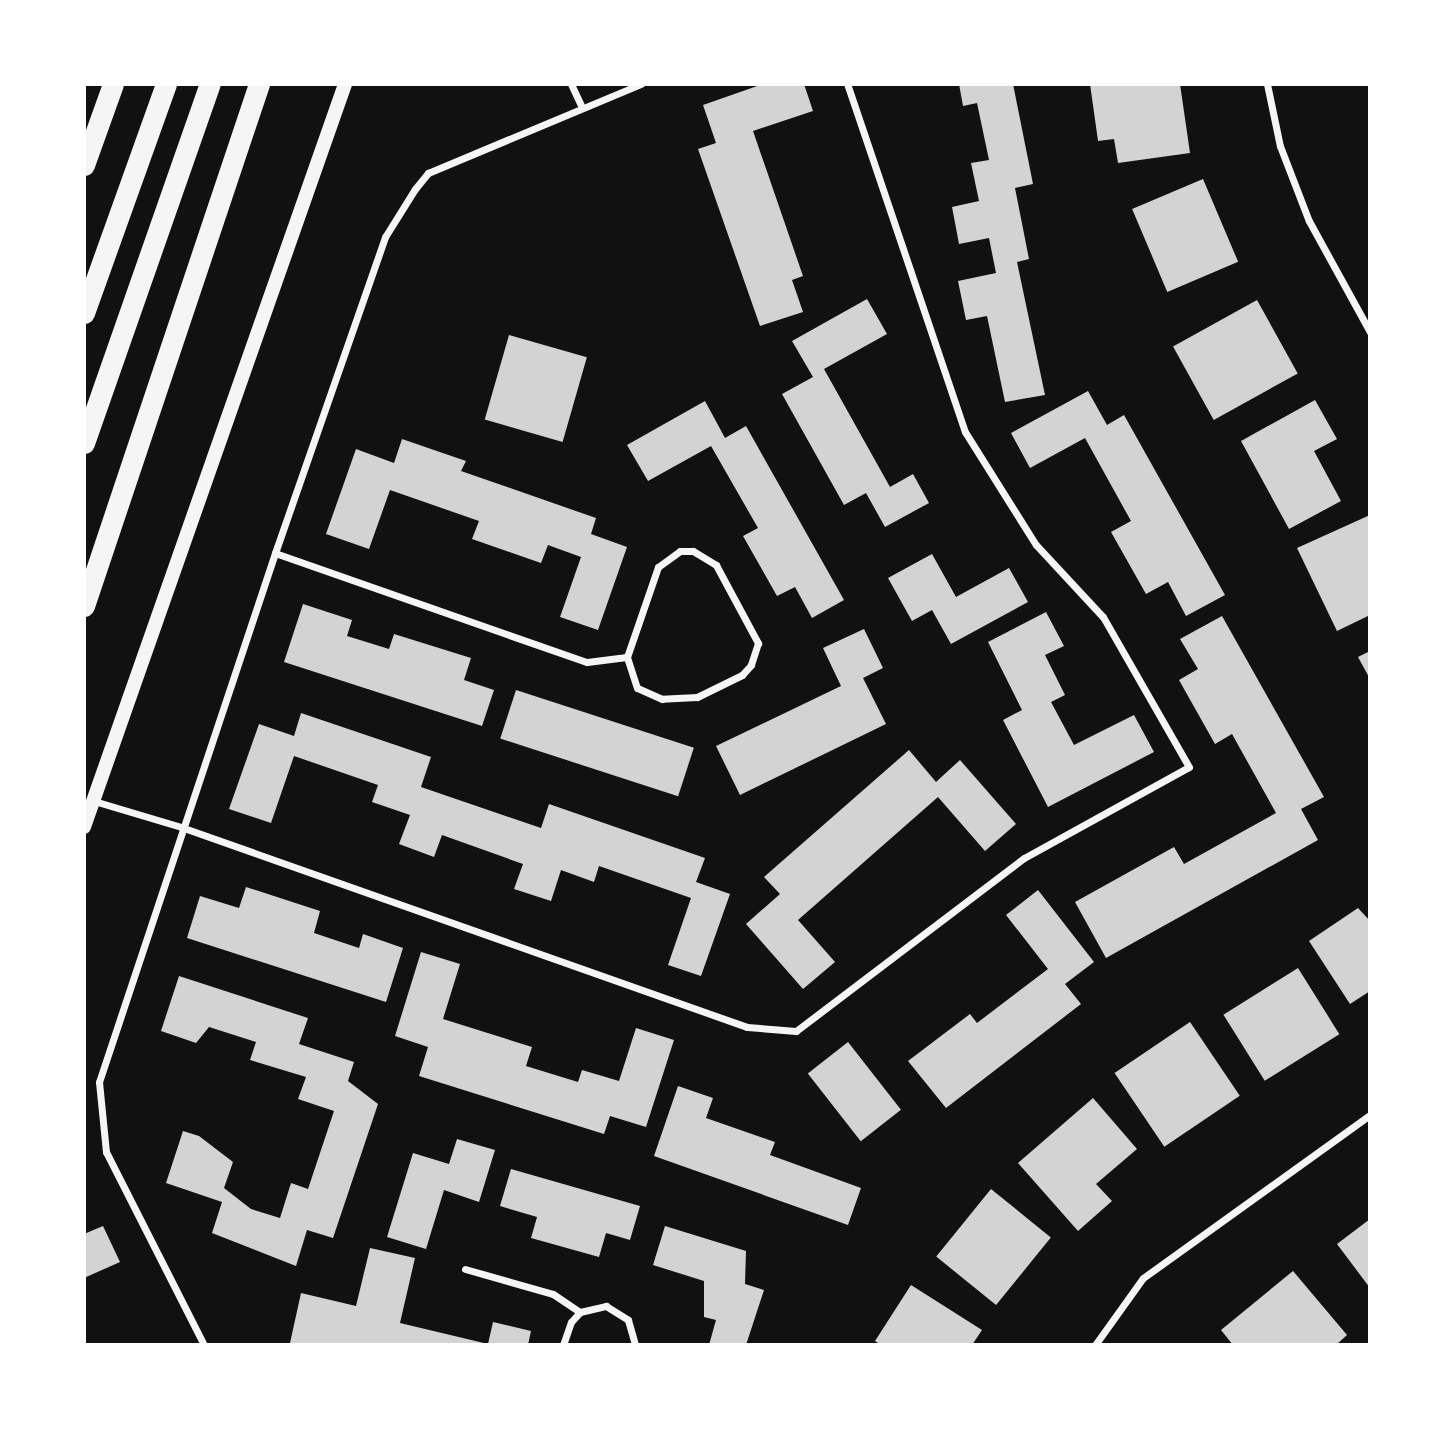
<!DOCTYPE html>
<html>
<head>
<meta charset="utf-8">
<style>
  body { margin:0 }
  #map { position:relative; width:1454px; height:1429px; overflow:hidden; background:#111; font-family:Roboto,sans-serif }
  div>[style] { position:absolute }
  .building>* { inset:0; background:#d3d3d3; transform-origin:0 0 }
  .minor>* { height:7px; margin:-3.5px; padding:0 3.5px; transform-origin:3.5px; border-radius:3.5px; background:#f5f5f5 }
  .secondary>* { height:14px; margin:-7px; padding:0 7px; transform-origin:7px; border-radius:7px; background:#f5f5f5 }
  .motorway>* { height:21px; margin:-10.5px; padding:0 10.5px; transform-origin:10.5px; border-radius:10.5px; background:#f5f5f5 }
  span { translate:-50% -50%; white-space:nowrap; text-align:center; line-height:1.15; -webkit-text-stroke:5px #fff; paint-order:stroke }
  .frame { position:absolute; inset:0; border:86px solid #fff; pointer-events:none }
</style>
</head>
<body>
<div id="map">
  <div class="building">
    <div style="clip-path:polygon(763px 84px,804px 84px,813px 111px,753px 131px,803px 276px,792px 280px,803px 312px,760px 326px,698px 149px,716px 143px,703px 105px)"></div>
    <div style="clip-path:polygon(959px 84px,1013px 84px,1033px 184px,1015px 188px,1029px 259px,1017px 262px,1045px 395px,1005px 402px,987px 316px,966px 320px,958px 281px,996px 273px,989px 238px,959px 244px,952px 207px,979px 201px,971px 163px,989px 160px,977px 103px,963px 106px)"></div>
    <div style="clip-path:polygon(1090px 84px,1180px 84px,1190px 153px,1118px 163px,1114px 139px,1098px 141px)"></div>
    <div style="left:1203px;top:179px;width:90px;height:77px;rotate:67deg"></div>
    <div style="clip-path:polygon(867px 299px,887px 334px,824px 369px,890px 487px,913px 474px,929px 503px,885px 527px,866px 493px,844px 505px,782px 394px,813px 377px,792px 341px)"></div>
    <div style="left:1257px;top:300px;width:84px;height:96px;rotate:61deg"></div>
    <div style="left:509px;top:335px;width:81px;height:88px;rotate:16deg"></div>
    <div style="clip-path:polygon(1088px 391px,1107px 425px,1124px 415px,1225px 595px,1186px 616px,1168px 582px,1146px 594px,1111px 532px,1131px 521px,1085px 438px,1030px 468px,1011px 433px)"></div>
    <div style="clip-path:polygon(1315px 400px,1337px 439px,1314px 451px,1341px 501px,1289px 529px,1241px 441px)"></div>
    <div style="clip-path:polygon(705px 401px,725px 438px,746px 426px,844px 600px,812px 618px,795px 587px,777px 596px,743px 536px,758px 528px,711px 446px,648px 481px,627px 445px)"></div>
    <div style="clip-path:polygon(402px 439px,466px 461px,461px 471px,596px 518px,591px 534px,627px 547px,598px 630px,560px 617px,581px 557px,548px 545px,541px 563px,472px 539px,479px 521px,390px 490px,369px 549px,326px 534px,356px 449px,394px 463px)"></div>
    <div style="clip-path:polygon(1370px 515px,1370px 615px,1337px 631px,1297px 548px)"></div>
    <div style="clip-path:polygon(932px 554px,956px 597px,1009px 568px,1028px 602px,951px 644px,932px 610px,912px 621px,888px 578px)"></div>
    <div style="clip-path:polygon(303px 604px,352px 620px,347px 636px,389px 649px,394px 634px,471px 658px,464px 680px,494px 690px,482px 726px,284px 662px)"></div>
    <div style="clip-path:polygon(1046px 612px,1064px 646px,1045px 655px,1065px 695px,1051px 702px,1074px 745px,1134px 715px,1154px 752px,1048px 807px,1003px 720px,1022px 710px,988px 642px)"></div>
    <div style="clip-path:polygon(1222px 616px,1324px 797px,1301px 809px,1318px 840px,1106px 958px,1075px 902px,1174px 847px,1184px 864px,1276px 813px,1232px 734px,1215px 744px,1179px 680px,1198px 669px,1180px 639px)"></div>
    <div style="clip-path:polygon(864px 629px,883px 668px,863px 678px,886px 724px,740px 795px,716px 746px,841px 686px,823px 648px)"></div>
    <div style="clip-path:polygon(1370px 651px,1370px 679px,1358px 657px)"></div>
    <div style="left:516px;top:690px;width:187px;height:51px;rotate:18deg"></div>
    <div style="clip-path:polygon(301px 713px,431px 757px,421px 787px,541px 828px,549px 804px,705px 858px,696px 882px,730px 894px,701px 976px,668px 965px,691px 898px,599px 866px,594px 882px,561px 870px,551px 901px,514px 889px,523px 864px,442px 835px,434px 857px,399px 844px,410px 815px,372px 802px,378px 785px,294px 756px,271px 823px,229px 809px,259px 724px,294px 736px)"></div>
    <div style="clip-path:polygon(909px 750px,936px 782px,960px 760px,1016px 824px,985px 851px,938px 797px,798px 920px,835px 962px,803px 989px,746px 924px,780px 894px,764px 877px)"></div>
    <div style="clip-path:polygon(246px 887px,320px 911px,314px 933px,359px 948px,363px 934px,403px 948px,386px 1002px,187px 938px,200px 896px,239px 908px)"></div>
    <div style="clip-path:polygon(1038px 890px,1094px 962px,1065px 984px,1081px 1004px,946px 1108px,908px 1061px,970px 1014px,977px 1023px,1048px 969px,1006px 915px)"></div>
    <div style="clip-path:polygon(1358px 908px,1370px 921px,1370px 991px,1350px 1004px,1309px 941px)"></div>
    <div style="clip-path:polygon(421px 952px,460px 964px,443px 1019px,532px 1047px,526px 1066px,578px 1082px,582px 1070px,619px 1081px,636px 1028px,674px 1040px,646px 1127px,610px 1116px,604px 1134px,419px 1076px,428px 1047px,395px 1036px)"></div>
    <div style="left:1298px;top:968px;width:78px;height:88px;rotate:58deg"></div>
    <div style="clip-path:polygon(179px 976px,308px 1018px,299px 1044px,354px 1062px,348px 1081px,378px 1104px,333px 1238px,307px 1230px,296px 1266px,212px 1233px,222px 1202px,166px 1183px,183px 1131px,199px 1136px,233px 1162px,224px 1188px,251px 1209px,280px 1218px,291px 1183px,308px 1189px,334px 1111px,298px 1099px,306px 1077px,250px 1060px,256px 1042px,209px 1027px,196px 1043px,161px 1031px)"></div>
    <div style="left:1190px;top:1022px;width:89px;height:91px;rotate:56deg"></div>
    <div style="left:848px;top:1042px;width:86px;height:51px;rotate:52deg"></div>
    <div style="clip-path:polygon(678px 1086px,713px 1098px,706px 1118px,775px 1142px,770px 1155px,861px 1188px,848px 1225px,654px 1156px)"></div>
    <div style="clip-path:polygon(1093px 1098px,1137px 1149px,1096px 1184px,1112px 1201px,1078px 1231px,1018px 1163px)"></div>
    <div style="clip-path:polygon(457px 1139px,495px 1150px,479px 1202px,444px 1190px,426px 1249px,387px 1237px,413px 1153px,449px 1164px)"></div>
    <div style="clip-path:polygon(511px 1169px,640px 1206px,630px 1240px,606px 1233px,599px 1257px,531px 1238px,537px 1217px,500px 1206px)"></div>
    <div style="left:991px;top:1189px;width:77px;height:87px;rotate:39deg"></div>
    <div style="clip-path:polygon(1370px 1219px,1370px 1288px,1337px 1244px)"></div>
    <div style="clip-path:polygon(103px 1226px,120px 1262px,84px 1278px,84px 1234px)"></div>
    <div style="clip-path:polygon(665px 1226px,746px 1251px,745px 1284px,764px 1290px,746px 1345px,709px 1345px,716px 1320px,704px 1317px,704px 1281px,653px 1265px)"></div>
    <div style="clip-path:polygon(370px 1248px,415px 1258px,400px 1323px,488px 1344px,493px 1322px,531px 1331px,528px 1345px,290px 1343px,301px 1293px,356px 1306px)"></div>
    <div style="clip-path:polygon(1293px 1271px,1347px 1335px,1336px 1345px,1233px 1345px,1221px 1330px)"></div>
    <div style="clip-path:polygon(911px 1285px,982px 1330px,972px 1345px,881px 1345px,875px 1341px)"></div>
  </div>
  <div class="minor">
    <div style="left:571px;top:84px;width:23px;rotate:65deg"></div>
    <div style="left:1267px;top:84px;width:63px;rotate:78.2deg"></div>
    <div style="left:1280px;top:146px;width:80px;rotate:68.9deg"></div>
    <div style="left:1309px;top:221px;width:127px;rotate:61.2deg"></div>
    <div style="left:680px;top:551px;width:13px"></div>
    <div style="left:693px;top:551px;width:27px;rotate:31deg"></div>
    <div style="left:716px;top:565px;width:89px;rotate:61.7deg"></div>
    <div style="left:758px;top:643px;width:23px;rotate:108deg"></div>
    <div style="left:751px;top:665px;width:13px;rotate:132deg"></div>
    <div style="left:742px;top:675px;width:50px;rotate:153.9deg"></div>
    <div style="left:697px;top:697px;width:35px;rotate:177deg"></div>
    <div style="left:662px;top:699px;width:27px;rotate:-156deg"></div>
    <div style="left:637px;top:688px;width:33px;rotate:-108deg"></div>
    <div style="left:627px;top:657px;width:95px;rotate:-71deg"></div>
    <div style="left:658px;top:567px;width:27px;rotate:-36deg"></div>
    <div style="left:275px;top:553px;width:330px;rotate:19.3deg"></div>
    <div style="left:587px;top:662px;width:40px;rotate:-7.1deg"></div>
    <div style="left:94px;top:801px;width:91px;rotate:16.6deg"></div>
    <div style="left:181px;top:827px;width:600px;rotate:19.46deg"></div>
    <div style="left:747px;top:1027px;width:49px;rotate:4.7deg"></div>
    <div style="left:796px;top:1031px;width:286px;rotate:-37.2deg"></div>
    <div style="left:1024px;top:858px;width:188px;rotate:-28.9deg"></div>
    <div style="left:1189px;top:767px;width:173px;rotate:-119.8deg"></div>
    <div style="left:1103px;top:617px;width:98px;rotate:-132.9deg"></div>
    <div style="left:1036px;top:545px;width:133px;rotate:-122.1deg"></div>
    <div style="left:965px;top:432px;width:367px;rotate:-108.7deg"></div>
    <div style="left:465px;top:1269px;width:91px;rotate:15.9deg"></div>
    <div style="left:553px;top:1294px;width:32px;rotate:34deg"></div>
    <div style="left:204px;top:1345px;width:216px;rotate:-116.9deg"></div>
    <div style="left:106px;top:1152px;width:70px;rotate:-95.7deg"></div>
    <div style="left:99px;top:1082px;width:558px;rotate:-71.6deg"></div>
    <div style="left:275px;top:553px;width:335px;rotate:-70.8deg"></div>
    <div style="left:385px;top:237px;width:57px;rotate:-58deg"></div>
    <div style="left:415px;top:189px;width:21px;rotate:-51deg"></div>
    <div style="left:428px;top:173px;width:231px;rotate:-22.7deg"></div>
    <div style="left:563px;top:1345px;width:24px;rotate:-71deg"></div>
    <div style="left:571px;top:1322px;width:13px;rotate:-48deg"></div>
    <div style="left:580px;top:1312px;width:27px;rotate:-13deg"></div>
    <div style="left:606px;top:1306px;width:26px;rotate:32deg"></div>
    <div style="left:628px;top:1320px;width:26px;rotate:74deg"></div>
    <div style="left:1095px;top:1345px;width:82px;rotate:-54.4deg"></div>
    <div style="left:1143px;top:1278px;width:279px;rotate:-35.7deg"></div>
  </div>
  <div class="secondary">
    <div style="left:84px;top:827px;width:788px;rotate:-70.64deg"></div>
  </div>
  <div class="motorway">
    <div style="left:84px;top:165px;width:86px;rotate:-70.3deg"></div>
    <div style="left:84px;top:313px;width:243px;rotate:-70.3deg"></div>
    <div style="left:84px;top:443px;width:380px;rotate:-70.7deg"></div>
    <div style="left:84px;top:606px;width:551px;rotate:-71.47deg"></div>
  </div>
  <div class="frame"></div>
</div>
</body>
</html>
